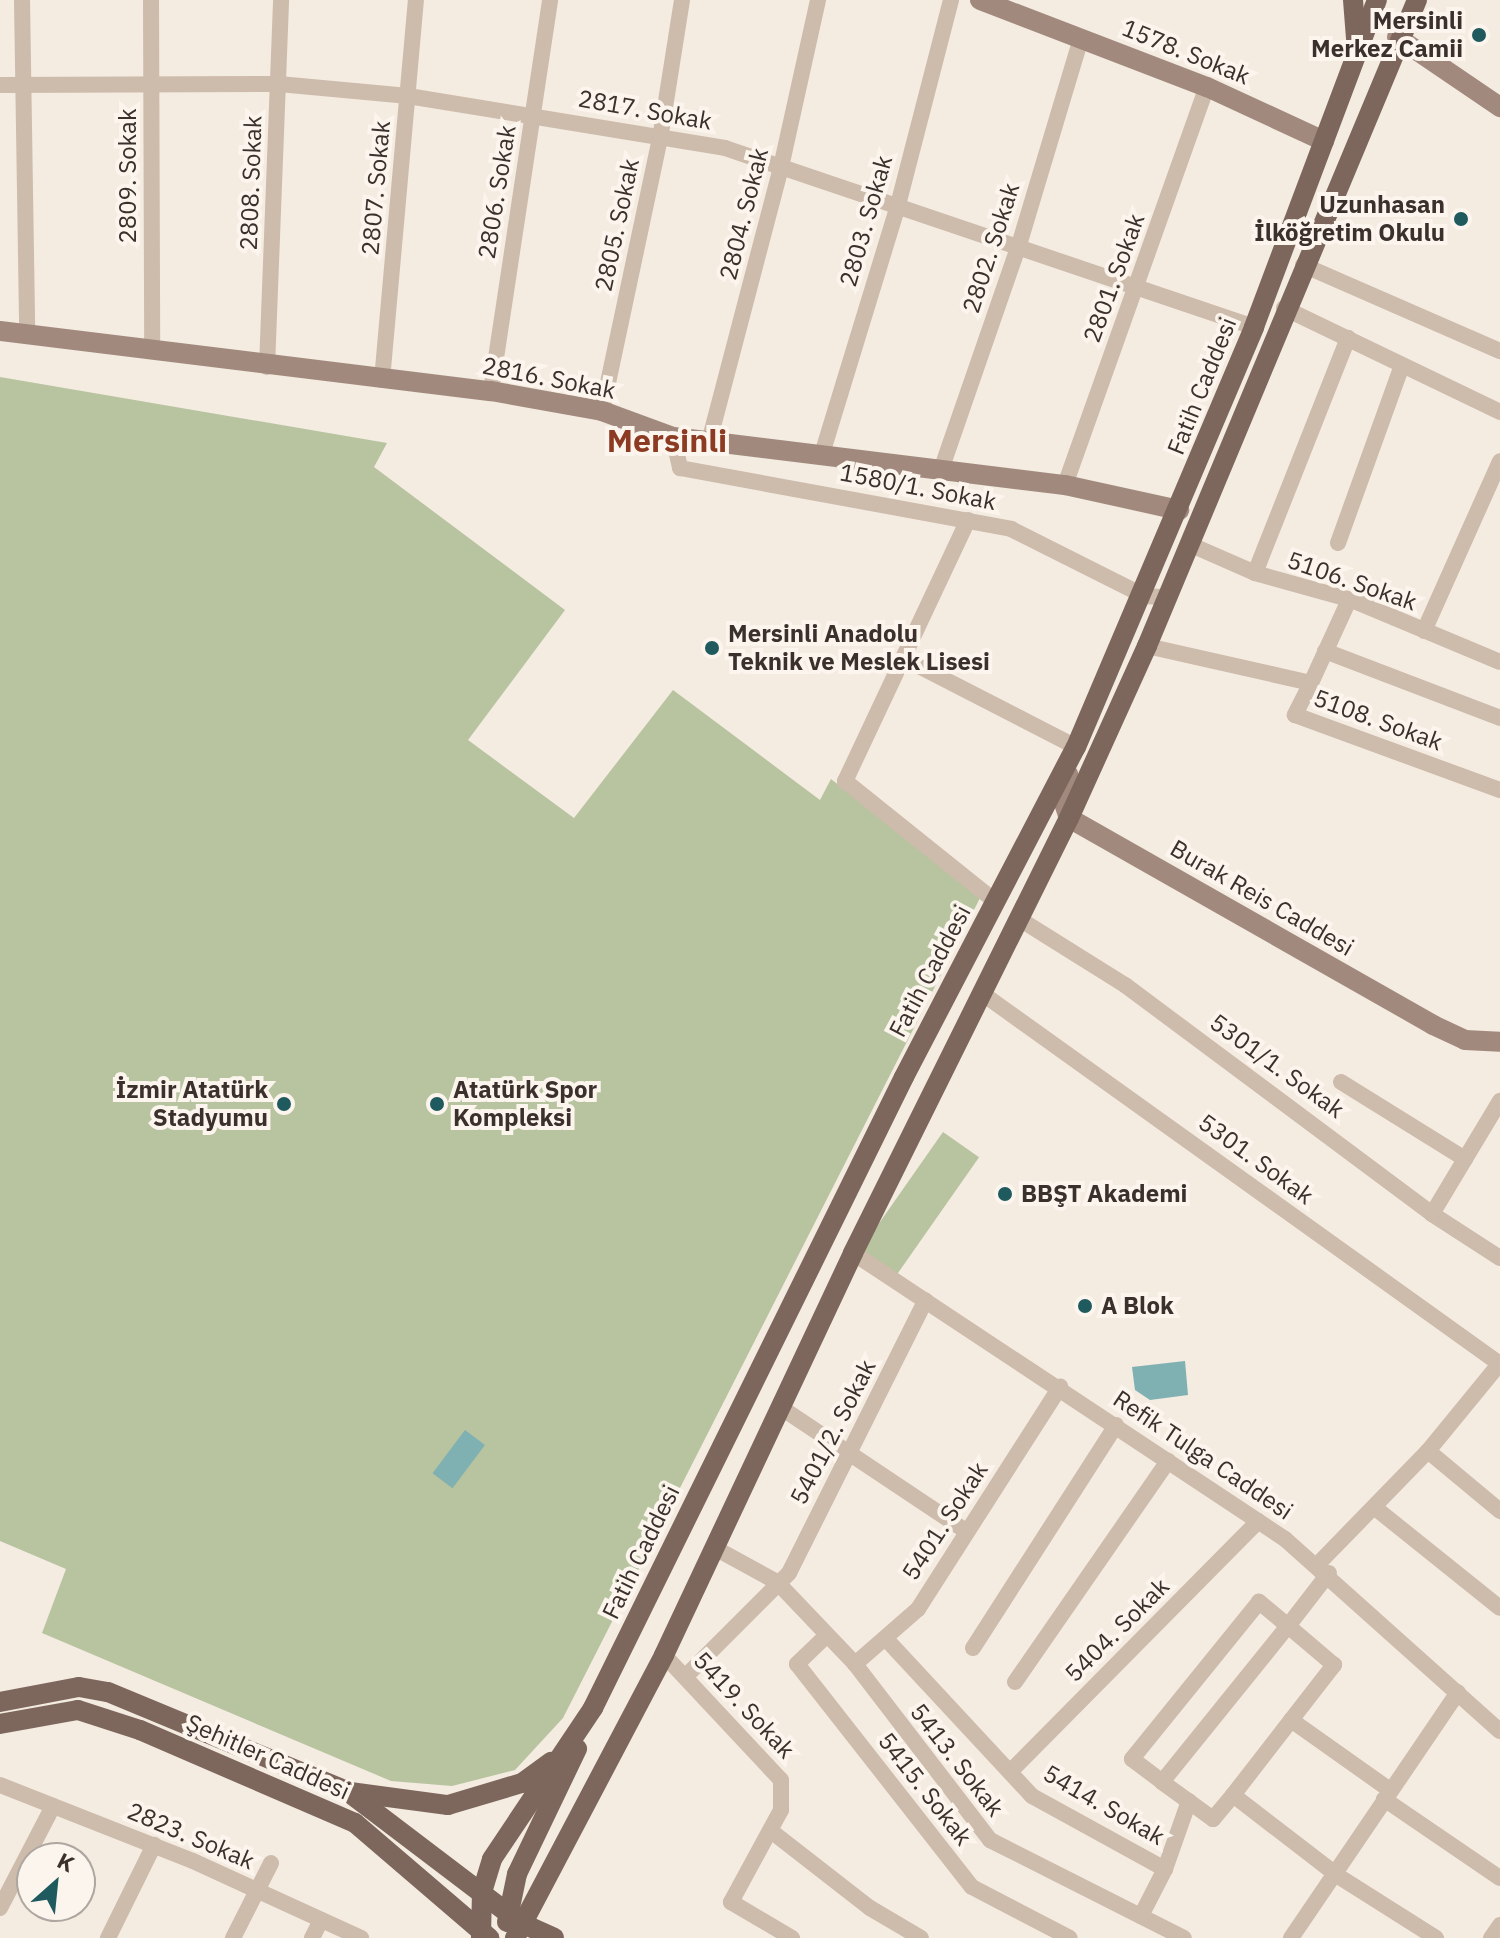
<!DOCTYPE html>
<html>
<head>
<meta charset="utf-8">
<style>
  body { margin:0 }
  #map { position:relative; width:1500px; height:1938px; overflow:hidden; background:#f4ebe1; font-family:"IBM Plex Sans",sans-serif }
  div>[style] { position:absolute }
  .green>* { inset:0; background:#b8c4a0; transform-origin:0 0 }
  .water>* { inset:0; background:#7fb0b2; transform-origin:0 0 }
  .street>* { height:16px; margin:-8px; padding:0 8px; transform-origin:8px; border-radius:8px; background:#cdbbac }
  .secondary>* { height:20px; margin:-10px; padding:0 10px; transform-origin:10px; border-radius:10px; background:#a18a7d }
  .primary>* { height:20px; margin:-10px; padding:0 10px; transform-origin:10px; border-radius:10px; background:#7d675c }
  .dots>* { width:22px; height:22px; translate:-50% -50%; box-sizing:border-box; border:4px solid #fbf5ee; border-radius:50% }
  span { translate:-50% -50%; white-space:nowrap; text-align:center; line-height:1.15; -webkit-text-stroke:8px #fbf5ee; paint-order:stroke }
  .poi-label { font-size:24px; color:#3b302b; font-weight:700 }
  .right { translate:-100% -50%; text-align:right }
  .left { translate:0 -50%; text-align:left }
  .street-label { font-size:24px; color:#3b302b }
  .district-label { font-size:32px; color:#8c3b22; font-weight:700 }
  .north { position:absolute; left:16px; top:1842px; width:80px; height:80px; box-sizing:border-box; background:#fbf5ee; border:2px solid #aea6a0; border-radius:50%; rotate:27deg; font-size:22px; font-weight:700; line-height:32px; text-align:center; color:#3b302b }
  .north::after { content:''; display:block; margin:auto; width:28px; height:36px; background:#1f5a5e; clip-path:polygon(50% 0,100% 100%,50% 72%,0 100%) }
</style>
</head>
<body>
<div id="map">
  <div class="green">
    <div style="clip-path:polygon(0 377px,387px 443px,374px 467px,565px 610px,468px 740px,574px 818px,673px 690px,820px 800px,831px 779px,980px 898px,563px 1718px,515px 1770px,452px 1786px,391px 1781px,42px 1633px,66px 1569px,0 1541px)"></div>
    <div style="left:943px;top:1132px;width:44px;height:145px;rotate:35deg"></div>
  </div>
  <div class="water">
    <div style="clip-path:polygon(1185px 1361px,1188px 1395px,1150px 1400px,1135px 1390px,1132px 1367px)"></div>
    <div style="left:465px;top:1430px;width:25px;height:54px;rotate:37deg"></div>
  </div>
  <div class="street">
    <div style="left:22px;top:0;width:334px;rotate:89.1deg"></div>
    <div style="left:151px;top:0;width:351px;rotate:89.8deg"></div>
    <div style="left:0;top:85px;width:279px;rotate:-0.2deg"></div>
    <div style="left:279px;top:84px;width:130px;rotate:5.3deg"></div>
    <div style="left:408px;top:96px;width:321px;rotate:9.3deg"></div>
    <div style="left:725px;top:148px;width:558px;rotate:18.69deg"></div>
    <div style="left:1303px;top:265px;width:215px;rotate:23.6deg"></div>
    <div style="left:1284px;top:308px;width:240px;rotate:25.7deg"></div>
    <div style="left:267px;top:367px;width:367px;rotate:-87.8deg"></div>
    <div style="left:382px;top:380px;width:382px;rotate:-84.9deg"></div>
    <div style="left:491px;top:391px;width:395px;rotate:-81.4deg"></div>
    <div style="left:602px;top:411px;width:278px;rotate:-78deg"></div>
    <div style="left:660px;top:139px;width:141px;rotate:-81deg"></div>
    <div style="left:673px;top:437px;width:32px;rotate:77deg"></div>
    <div style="left:680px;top:468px;width:337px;rotate:10.4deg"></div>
    <div style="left:1011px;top:529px;width:149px;rotate:26.7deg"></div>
    <div style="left:1144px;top:596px;width:22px;rotate:3deg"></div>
    <div style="left:710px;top:438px;width:280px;rotate:-75.3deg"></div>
    <div style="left:781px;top:167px;width:171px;rotate:-77.5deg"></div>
    <div style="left:822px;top:454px;width:260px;rotate:-73deg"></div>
    <div style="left:898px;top:205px;width:212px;rotate:-75.5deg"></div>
    <div style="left:941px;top:470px;width:238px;rotate:-70.9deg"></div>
    <div style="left:1019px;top:245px;width:216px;rotate:-73.3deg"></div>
    <div style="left:1065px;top:485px;width:423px;rotate:-70.4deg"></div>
    <div style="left:968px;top:520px;width:289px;rotate:115.2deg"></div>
    <div style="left:845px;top:781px;width:193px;rotate:38.7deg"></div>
    <div style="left:1338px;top:543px;width:189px;rotate:-70.2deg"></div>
    <div style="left:1189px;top:544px;width:72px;rotate:23.7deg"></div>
    <div style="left:1255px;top:573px;width:101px;rotate:15.6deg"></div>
    <div style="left:1352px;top:600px;width:160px;rotate:22.7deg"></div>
    <div style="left:1255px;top:573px;width:253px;rotate:-68.4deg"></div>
    <div style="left:1424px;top:631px;width:186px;rotate:-65.9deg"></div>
    <div style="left:1147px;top:646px;width:168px;rotate:12.7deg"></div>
    <div style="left:1311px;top:683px;width:36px;rotate:117deg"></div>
    <div style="left:1295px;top:715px;width:218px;rotate:20.1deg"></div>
    <div style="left:1325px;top:651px;width:187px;rotate:20.9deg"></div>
    <div style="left:903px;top:658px;width:195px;rotate:27.2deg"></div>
    <div style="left:1311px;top:683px;width:89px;rotate:-65.4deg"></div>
    <div style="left:1021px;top:920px;width:123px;rotate:32deg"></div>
    <div style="left:1125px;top:985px;width:383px;rotate:36.7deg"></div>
    <div style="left:1432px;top:1214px;width:81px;rotate:32.9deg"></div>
    <div style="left:983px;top:994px;width:636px;rotate:35.59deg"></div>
    <div style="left:1341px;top:1082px;width:146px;rotate:31.8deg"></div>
    <div style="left:1432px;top:1214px;width:132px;rotate:-59deg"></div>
    <div style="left:853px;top:1253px;width:518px;rotate:33.51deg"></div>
    <div style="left:1285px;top:1539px;width:288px;rotate:41.8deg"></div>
    <div style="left:780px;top:1407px;width:224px;rotate:33.7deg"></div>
    <div style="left:1428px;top:1451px;width:94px;rotate:39.8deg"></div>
    <div style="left:1374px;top:1507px;width:161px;rotate:38.7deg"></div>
    <div style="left:713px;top:1547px;width:73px;rotate:28.7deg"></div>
    <div style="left:777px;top:1582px;width:113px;rotate:46.4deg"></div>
    <div style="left:855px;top:1664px;width:222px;rotate:52.5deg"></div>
    <div style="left:990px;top:1840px;width:217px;rotate:26.8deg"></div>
    <div style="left:1318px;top:1564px;width:158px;rotate:-45.8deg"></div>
    <div style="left:1428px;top:1451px;width:114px;rotate:-50.7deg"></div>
    <div style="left:825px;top:1637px;width:39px;rotate:136deg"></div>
    <div style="left:797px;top:1664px;width:283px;rotate:51.9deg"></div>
    <div style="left:972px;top:1887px;width:110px;rotate:27.5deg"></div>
    <div style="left:887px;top:1640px;width:213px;rotate:47.1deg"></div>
    <div style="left:1032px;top:1796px;width:152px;rotate:28.8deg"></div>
    <div style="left:1165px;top:1869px;width:53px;rotate:117.1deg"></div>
    <div style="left:973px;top:1648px;width:265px;rotate:-57.3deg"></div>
    <div style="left:664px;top:1655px;width:171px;rotate:46.9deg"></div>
    <div style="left:781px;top:1780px;width:30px;rotate:90deg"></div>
    <div style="left:781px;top:1810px;width:105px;rotate:118.5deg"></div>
    <div style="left:731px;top:1902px;width:71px;rotate:30.5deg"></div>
    <div style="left:855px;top:1664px;width:84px;rotate:-41.1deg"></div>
    <div style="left:918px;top:1609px;width:264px;rotate:-57.4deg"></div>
    <div style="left:685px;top:1677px;width:147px;rotate:-45deg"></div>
    <div style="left:789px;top:1573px;width:305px;rotate:-63.4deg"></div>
    <div style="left:1015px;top:1682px;width:269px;rotate:-55.3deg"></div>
    <div style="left:1291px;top:1720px;width:121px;rotate:35.3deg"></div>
    <div style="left:1010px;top:1772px;width:353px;rotate:-45.3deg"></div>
    <div style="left:1162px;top:1782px;width:63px;rotate:36deg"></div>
    <div style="left:1213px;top:1819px;width:31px;rotate:-50deg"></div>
    <div style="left:1233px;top:1795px;width:165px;rotate:-52.2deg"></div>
    <div style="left:1334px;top:1665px;width:60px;rotate:-139.7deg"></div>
    <div style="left:1288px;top:1626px;width:38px;rotate:-140deg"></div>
    <div style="left:1259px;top:1602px;width:202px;rotate:129deg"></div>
    <div style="left:1132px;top:1759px;width:38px;rotate:37deg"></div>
    <div style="left:1162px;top:1782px;width:201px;rotate:-51.1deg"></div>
    <div style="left:1288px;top:1626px;width:67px;rotate:-52.3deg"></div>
    <div style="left:0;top:1785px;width:207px;rotate:21.5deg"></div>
    <div style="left:193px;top:1861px;width:185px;rotate:24.6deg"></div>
    <div style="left:1233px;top:1795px;width:133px;rotate:37.6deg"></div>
    <div style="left:1338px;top:1876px;width:116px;rotate:32.3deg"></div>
    <div style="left:1384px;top:1799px;width:140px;rotate:34.3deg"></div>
    <div style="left:771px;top:1831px;width:125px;rotate:37.9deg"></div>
    <div style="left:870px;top:1908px;width:59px;rotate:30.5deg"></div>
    <div style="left:1165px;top:1869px;width:72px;rotate:-70.6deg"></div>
    <div style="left:0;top:1908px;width:115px;rotate:-62.5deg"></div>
    <div style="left:108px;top:1938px;width:104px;rotate:-63.7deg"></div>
    <div style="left:233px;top:1938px;width:84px;rotate:-63.1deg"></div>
    <div style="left:312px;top:1938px;width:20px;rotate:-63deg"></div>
    <div style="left:1291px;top:1938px;width:297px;rotate:-55.8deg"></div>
    <div style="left:1491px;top:1938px;width:16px;rotate:-55deg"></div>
  </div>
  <div class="secondary">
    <div style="left:980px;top:0;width:243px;rotate:21deg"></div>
    <div style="left:1207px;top:87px;width:129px;rotate:24.8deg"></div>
    <div style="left:1397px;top:37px;width:125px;rotate:34.2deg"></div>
    <div style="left:0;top:331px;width:495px;rotate:7deg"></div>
    <div style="left:491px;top:391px;width:113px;rotate:10.2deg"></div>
    <div style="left:602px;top:411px;width:76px;rotate:20.1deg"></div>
    <div style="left:673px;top:437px;width:395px;rotate:7deg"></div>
    <div style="left:1065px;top:485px;width:117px;rotate:12.4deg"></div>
    <div style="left:1068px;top:774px;width:21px;rotate:109deg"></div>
    <div style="left:1061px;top:794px;width:25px;rotate:72deg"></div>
    <div style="left:1069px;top:818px;width:419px;rotate:29.6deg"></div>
    <div style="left:1433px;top:1025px;width:35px;rotate:25deg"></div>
    <div style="left:1465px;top:1040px;width:35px;rotate:3deg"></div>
  </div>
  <div class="primary">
    <div style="left:1353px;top:0;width:51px;rotate:85.5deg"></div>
    <div style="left:0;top:1702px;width:80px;rotate:-10.8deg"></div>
    <div style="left:79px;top:1687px;width:29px;rotate:10deg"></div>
    <div style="left:108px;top:1692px;width:259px;rotate:22.5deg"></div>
    <div style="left:347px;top:1791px;width:218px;rotate:37.2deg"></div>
    <div style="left:521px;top:1923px;width:36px;rotate:24deg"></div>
    <div style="left:0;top:1724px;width:79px;rotate:-10.2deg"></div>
    <div style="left:78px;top:1710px;width:65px;rotate:17.9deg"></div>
    <div style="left:140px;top:1730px;width:234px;rotate:23.4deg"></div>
    <div style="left:355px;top:1823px;width:177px;rotate:40.6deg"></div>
    <div style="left:350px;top:1792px;width:99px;rotate:7.6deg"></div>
    <div style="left:448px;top:1805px;width:77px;rotate:-16.6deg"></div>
    <div style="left:522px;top:1783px;width:36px;rotate:-36deg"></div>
    <div style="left:507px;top:1922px;width:49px;rotate:-78.2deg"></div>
    <div style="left:517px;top:1874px;width:139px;rotate:-64.4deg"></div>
    <div style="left:481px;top:1938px;width:46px;rotate:-88.8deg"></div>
    <div style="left:482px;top:1892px;width:34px;rotate:-73deg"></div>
    <div style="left:492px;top:1859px;width:182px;rotate:-56.2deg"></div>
    <div style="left:593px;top:1708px;width:703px;rotate:-63.76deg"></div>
    <div style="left:904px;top:1077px;width:372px;rotate:-62.5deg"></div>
    <div style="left:1076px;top:747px;width:456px;rotate:-67deg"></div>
    <div style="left:1254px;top:327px;width:349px;rotate:-69.4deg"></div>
    <div style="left:515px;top:1938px;width:320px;rotate:-62.2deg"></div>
    <div style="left:664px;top:1655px;width:444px;rotate:-64.8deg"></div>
    <div style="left:853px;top:1253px;width:486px;rotate:-63.6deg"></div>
    <div style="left:1069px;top:818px;width:189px;rotate:-65.6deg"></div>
    <div style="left:1147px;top:646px;width:700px;rotate:-67.32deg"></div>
  </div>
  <div class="dots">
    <div style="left:1479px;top:35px;background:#1f5a5e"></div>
    <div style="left:1461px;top:219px;background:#1f5a5e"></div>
    <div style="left:712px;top:648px;background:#1f5a5e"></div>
    <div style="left:284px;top:1104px;background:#1f5a5e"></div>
    <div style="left:437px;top:1104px;background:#1f5a5e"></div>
    <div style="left:1005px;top:1194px;background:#1f5a5e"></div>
    <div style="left:1085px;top:1306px;background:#1f5a5e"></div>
  </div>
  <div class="poi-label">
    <span class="right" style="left:1463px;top:35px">Mersinli<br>Merkez Camii</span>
    <span class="right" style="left:1445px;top:219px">Uzunhasan<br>İlköğretim Okulu</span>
    <span class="left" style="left:728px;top:648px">Mersinli Anadolu<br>Teknik ve Meslek Lisesi</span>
    <span class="right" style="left:268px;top:1104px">İzmir Atatürk<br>Stadyumu</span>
    <span class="left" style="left:453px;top:1104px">Atatürk Spor<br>Kompleksi</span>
    <span class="left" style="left:1021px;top:1194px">BBŞT Akademi</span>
    <span class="left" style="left:1101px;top:1306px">A Blok</span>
  </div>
  <div class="street-label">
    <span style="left:1186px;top:52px;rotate:22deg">1578. Sokak</span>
    <span style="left:645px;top:110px;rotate:10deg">2817. Sokak</span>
    <span style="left:128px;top:176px;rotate:-90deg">2809. Sokak</span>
    <span style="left:251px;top:183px;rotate:-88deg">2808. Sokak</span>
    <span style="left:376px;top:188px;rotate:-85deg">2807. Sokak</span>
    <span style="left:497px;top:192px;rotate:-81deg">2806. Sokak</span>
    <span style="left:744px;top:214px;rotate:-76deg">2804. Sokak</span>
    <span style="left:866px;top:221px;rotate:-74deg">2803. Sokak</span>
    <span style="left:617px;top:225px;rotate:-78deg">2805. Sokak</span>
    <span style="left:991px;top:248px;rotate:-72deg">2802. Sokak</span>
    <span style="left:1114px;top:278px;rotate:-70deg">2801. Sokak</span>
    <span style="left:549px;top:378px;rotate:11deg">2816. Sokak</span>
    <span style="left:1202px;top:386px;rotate:-68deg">Fatih Caddesi</span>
    <span style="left:918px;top:487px;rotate:11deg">1580/1. Sokak</span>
    <span style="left:1352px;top:581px;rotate:19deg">5106. Sokak</span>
    <span style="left:1378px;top:720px;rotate:20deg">5108. Sokak</span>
    <span style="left:1262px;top:898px;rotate:30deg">Burak Reis Caddesi</span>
    <span style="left:930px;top:971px;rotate:-62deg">Fatih Caddesi</span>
    <span style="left:1277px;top:1066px;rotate:36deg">5301/1. Sokak</span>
    <span style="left:1256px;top:1159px;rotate:36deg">5301. Sokak</span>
    <span style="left:833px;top:1432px;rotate:-63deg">5401/2. Sokak</span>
    <span style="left:1203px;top:1455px;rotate:34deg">Refik Tulga Caddesi</span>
    <span style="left:945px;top:1521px;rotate:-57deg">5401. Sokak</span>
    <span style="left:641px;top:1552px;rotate:-64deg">Fatih Caddesi</span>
    <span style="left:1117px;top:1630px;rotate:-45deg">5404. Sokak</span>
    <span style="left:744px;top:1705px;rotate:47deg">5419. Sokak</span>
    <span style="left:268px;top:1757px;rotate:24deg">Şehitler Caddesi</span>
    <span style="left:957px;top:1760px;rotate:52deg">5413. Sokak</span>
    <span style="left:925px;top:1789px;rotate:52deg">5415. Sokak</span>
    <span style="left:1104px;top:1805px;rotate:30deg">5414. Sokak</span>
    <span style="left:191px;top:1836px;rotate:23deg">2823. Sokak</span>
  </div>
  <div class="district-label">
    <span style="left:667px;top:440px">Mersinli</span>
  </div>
  <div class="north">K</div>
</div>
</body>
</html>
